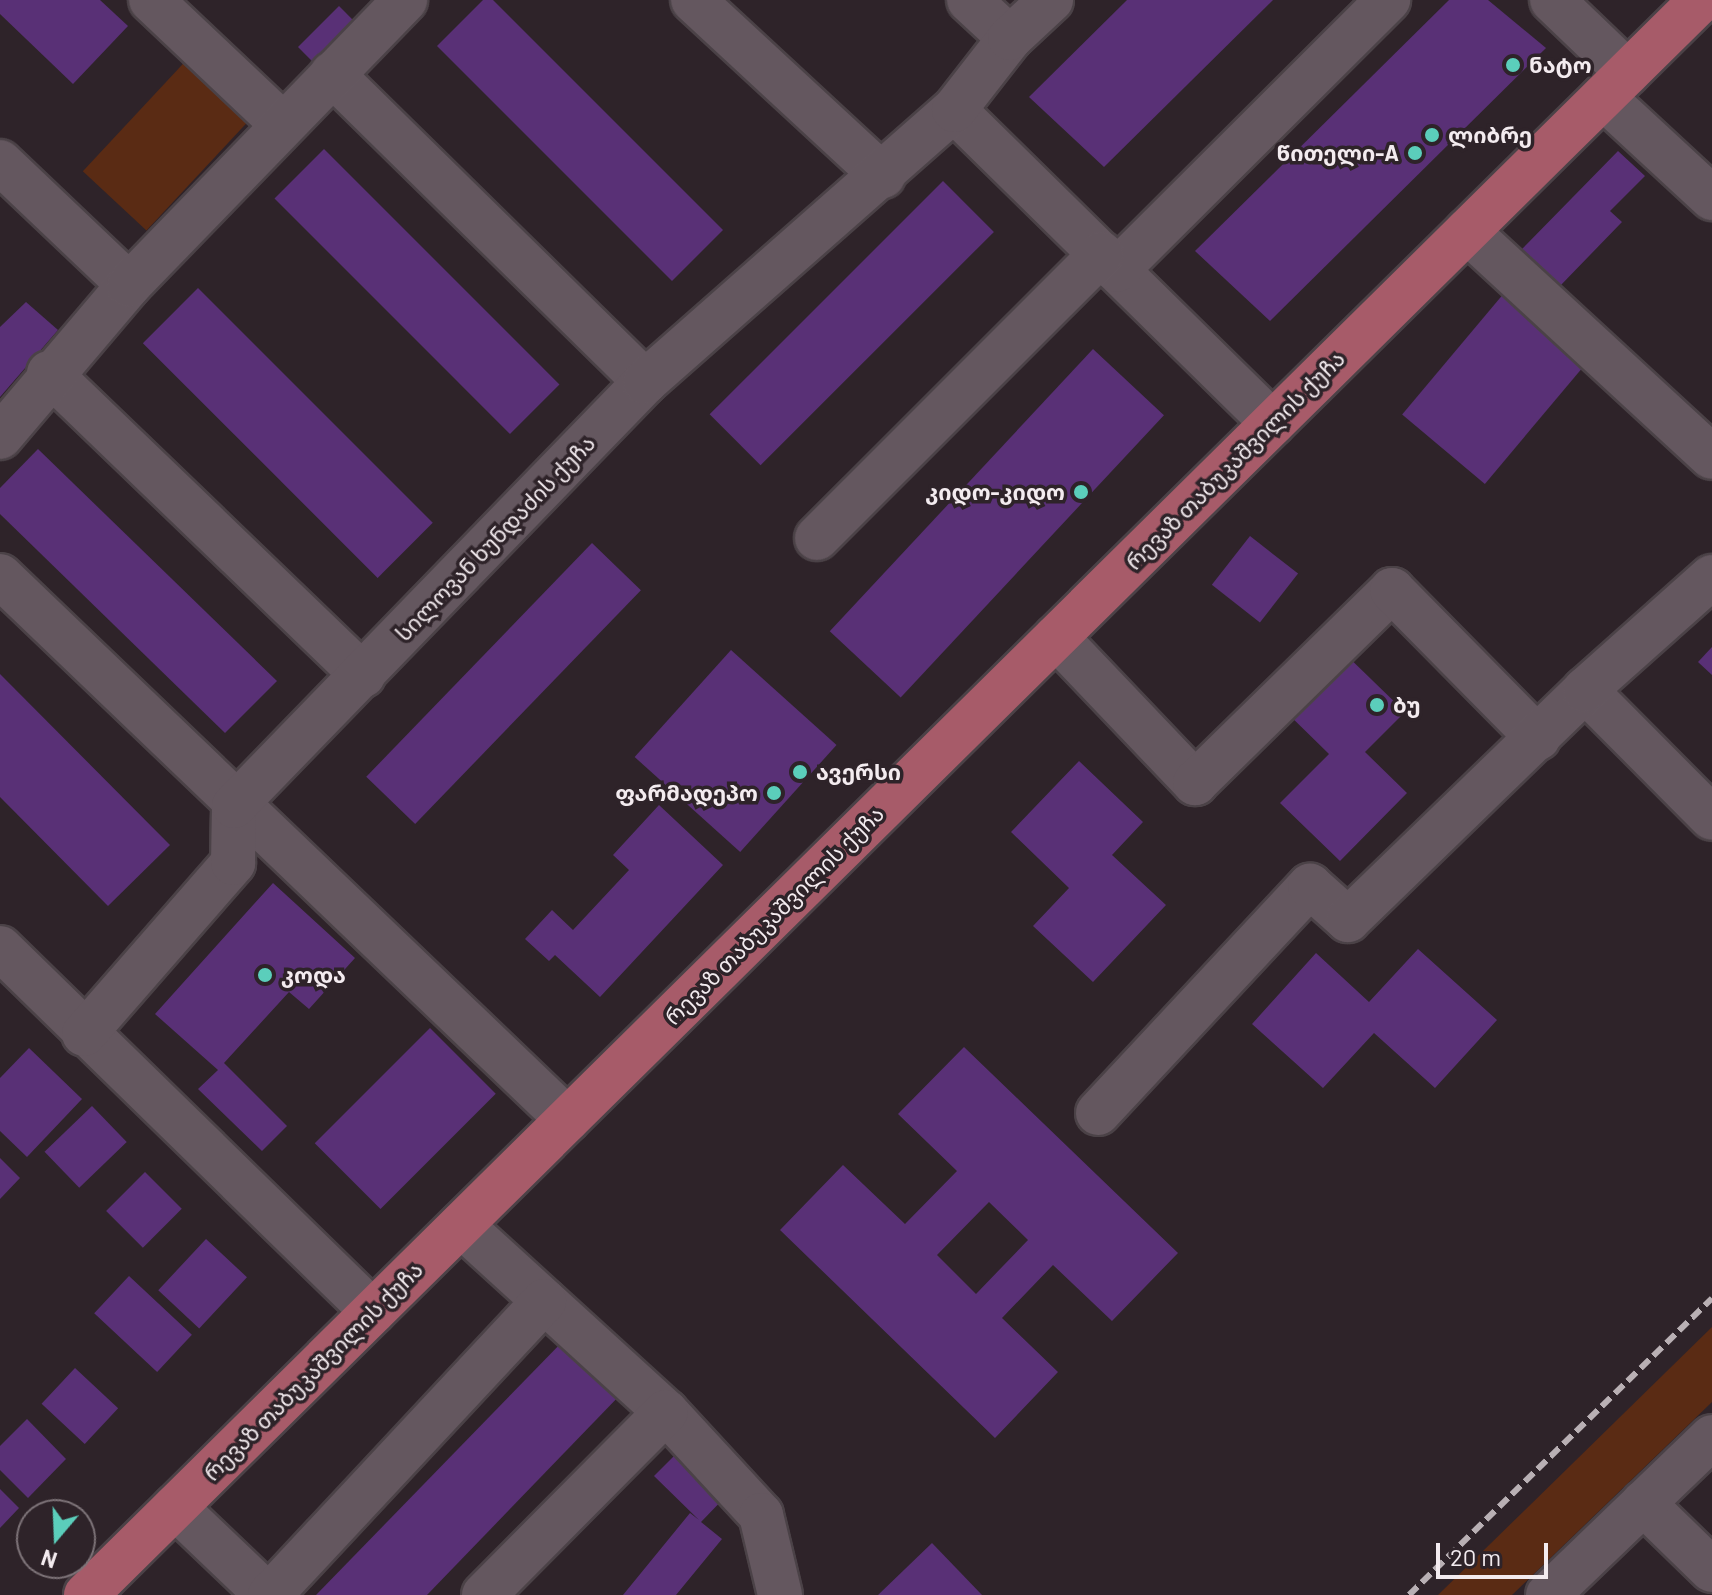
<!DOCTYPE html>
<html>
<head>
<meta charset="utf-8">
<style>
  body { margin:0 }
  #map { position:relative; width:1712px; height:1595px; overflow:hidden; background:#2e2329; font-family:Barlow,"Noto Sans Georgian",sans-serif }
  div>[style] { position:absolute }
  .green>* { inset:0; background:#5a2b14; transform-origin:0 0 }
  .building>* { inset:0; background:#593076; transform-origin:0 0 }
  .roads { filter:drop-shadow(2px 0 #4b4247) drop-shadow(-2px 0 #4b4247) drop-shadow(0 2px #4b4247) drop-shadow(0 -2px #4b4247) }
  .minor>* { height:44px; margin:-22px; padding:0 22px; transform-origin:22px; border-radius:22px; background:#64575f }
  .major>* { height:44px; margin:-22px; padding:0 22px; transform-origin:22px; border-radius:22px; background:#a75b69 }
  .rail>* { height:6px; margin-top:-3px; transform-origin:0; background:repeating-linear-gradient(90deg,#b9b0b4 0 12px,transparent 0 18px) }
  .dots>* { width:22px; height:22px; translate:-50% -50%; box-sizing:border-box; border:4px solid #2e2329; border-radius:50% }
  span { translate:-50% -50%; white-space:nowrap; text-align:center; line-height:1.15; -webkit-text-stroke:7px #2e2329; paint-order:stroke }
  .poi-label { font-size:22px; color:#f3ebef; font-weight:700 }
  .left { translate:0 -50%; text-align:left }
  .right { translate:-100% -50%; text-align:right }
  .street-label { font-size:22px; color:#f3ebef }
  .north { position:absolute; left:16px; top:1499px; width:80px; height:80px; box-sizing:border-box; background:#2e2329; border:2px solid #7d7378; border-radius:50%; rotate:199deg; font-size:22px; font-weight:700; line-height:32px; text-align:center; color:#f3ebef }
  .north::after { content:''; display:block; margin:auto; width:28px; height:36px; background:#5bcebb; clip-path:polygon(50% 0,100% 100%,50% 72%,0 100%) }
  .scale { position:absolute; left:1436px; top:1543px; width:112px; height:36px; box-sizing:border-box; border:4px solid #f3ebef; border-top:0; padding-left:10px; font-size:24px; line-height:28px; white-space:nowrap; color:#f3ebef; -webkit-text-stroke:6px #2e2329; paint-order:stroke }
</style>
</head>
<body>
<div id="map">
  <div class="green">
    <div style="left:194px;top:52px;width:87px;height:163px;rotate:43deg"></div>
    <div style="clip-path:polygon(1712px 1327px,1712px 1402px,1512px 1595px,1438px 1595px)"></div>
  </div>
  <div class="building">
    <div style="clip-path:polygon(0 0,100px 0,128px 26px,73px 84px,0 14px)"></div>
    <div style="clip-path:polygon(483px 0,493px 0,723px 230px,672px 281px,437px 46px)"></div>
    <div style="clip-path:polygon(1127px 0,1273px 0,1104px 167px,1029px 97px)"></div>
    <div style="clip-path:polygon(1449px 0,1488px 0,1546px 48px,1270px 321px,1195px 251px)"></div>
    <div style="left:339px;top:6px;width:31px;height:58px;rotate:45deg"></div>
    <div style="left:324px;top:149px;width:333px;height:70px;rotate:45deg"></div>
    <div style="clip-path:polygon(1618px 151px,1645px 176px,1610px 211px,1622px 222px,1559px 287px,1521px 250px)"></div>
    <div style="left:943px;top:181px;width:72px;height:330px;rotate:45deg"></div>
    <div style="left:198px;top:288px;width:332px;height:78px;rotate:45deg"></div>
    <div style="left:1505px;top:292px;width:108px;height:160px;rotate:40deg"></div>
    <div style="clip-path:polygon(26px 302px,58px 330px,0 397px,0 327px)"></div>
    <div style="left:1093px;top:349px;width:97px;height:386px;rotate:43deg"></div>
    <div style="clip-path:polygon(38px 449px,277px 681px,225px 733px,0 514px,0 488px)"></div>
    <div style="left:1250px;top:536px;width:61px;height:62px;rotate:38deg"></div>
    <div style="left:592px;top:543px;width:68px;height:325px;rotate:44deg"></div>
    <div style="clip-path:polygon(1712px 647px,1712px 675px,1698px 662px)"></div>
    <div style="clip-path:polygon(1339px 648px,1405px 712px,1365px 752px,1407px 793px,1340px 861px,1280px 803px,1329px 754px,1281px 707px)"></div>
    <div style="left:731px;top:650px;width:142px;height:144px;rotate:42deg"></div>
    <div style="clip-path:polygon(0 674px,170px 845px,108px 906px,0 797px)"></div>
    <div style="clip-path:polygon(1079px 761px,1143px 822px,1112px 855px,1166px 905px,1093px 982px,1033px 926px,1069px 888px,1011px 832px)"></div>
    <div style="clip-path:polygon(659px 805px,723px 865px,600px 997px,555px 955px,549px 961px,525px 939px,552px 910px,573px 930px,629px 870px,613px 855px)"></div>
    <div style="clip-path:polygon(273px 883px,355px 958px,309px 1009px,289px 992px,224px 1063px,287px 1126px,262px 1151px,198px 1089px,218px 1070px,155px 1014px)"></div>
    <div style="clip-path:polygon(1418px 949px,1497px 1020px,1435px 1088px,1374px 1033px,1323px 1088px,1252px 1024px,1316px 953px,1369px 1002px)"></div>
    <div style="left:430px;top:1028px;width:93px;height:163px;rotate:45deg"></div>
    <div style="clip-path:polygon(evenodd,964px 1047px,1178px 1253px,1112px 1321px,1053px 1265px,1002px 1318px,1058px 1372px,995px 1438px,780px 1230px,843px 1165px,905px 1224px,957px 1171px,898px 1114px,964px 1047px,989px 1202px,1028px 1240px,976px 1294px,937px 1255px,989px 1202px)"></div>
    <div style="clip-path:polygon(29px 1048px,82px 1099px,27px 1157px,0 1131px,0 1078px)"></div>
    <div style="left:92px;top:1106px;width:50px;height:66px;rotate:46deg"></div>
    <div style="clip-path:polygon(0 1158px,20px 1178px,0 1199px)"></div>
    <div style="left:145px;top:1172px;width:52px;height:55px;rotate:45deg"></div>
    <div style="left:206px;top:1239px;width:56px;height:70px;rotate:43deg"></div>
    <div style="left:129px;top:1276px;width:86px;height:51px;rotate:43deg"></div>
    <div style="clip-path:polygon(566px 1338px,623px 1392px,427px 1595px,316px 1595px)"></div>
    <div style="left:75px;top:1368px;width:59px;height:49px;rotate:43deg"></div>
    <div style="clip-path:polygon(27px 1419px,66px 1459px,28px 1498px,0 1470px,0 1446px)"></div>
    <div style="clip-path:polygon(683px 1447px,729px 1493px,701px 1522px,722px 1539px,676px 1595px,623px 1595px,690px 1513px,699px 1520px,654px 1476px)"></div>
    <div style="clip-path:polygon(0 1489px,19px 1508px,0 1528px)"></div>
    <div style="clip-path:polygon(932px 1543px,982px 1595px,878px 1595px)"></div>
  </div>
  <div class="roads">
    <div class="minor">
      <div style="left:151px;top:0;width:179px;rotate:43.4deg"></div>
      <div style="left:693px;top:0;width:259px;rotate:42.8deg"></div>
      <div style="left:969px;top:0;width:56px;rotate:42.8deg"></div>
      <div style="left:1552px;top:0;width:105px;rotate:43.8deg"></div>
      <div style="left:332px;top:74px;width:439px;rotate:44.5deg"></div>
      <div style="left:1603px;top:97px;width:149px;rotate:42.8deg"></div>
      <div style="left:954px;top:110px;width:447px;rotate:44.5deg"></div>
      <div style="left:0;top:162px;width:178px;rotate:43.6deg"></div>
      <div style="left:1467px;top:231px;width:333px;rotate:42.7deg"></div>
      <div style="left:1117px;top:270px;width:383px;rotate:-44.9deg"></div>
      <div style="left:49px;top:373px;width:436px;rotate:43.9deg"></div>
      <div style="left:0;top:437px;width:199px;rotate:-49.7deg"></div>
      <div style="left:129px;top:285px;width:397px;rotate:-45.9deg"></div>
      <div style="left:817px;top:538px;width:402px;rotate:-45deg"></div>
      <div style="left:0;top:576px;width:786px;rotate:43.76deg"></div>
      <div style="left:1056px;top:637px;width:202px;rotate:46.4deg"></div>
      <div style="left:1195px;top:783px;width:276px;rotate:-44.4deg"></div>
      <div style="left:1392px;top:590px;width:208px;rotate:45.4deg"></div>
      <div style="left:1585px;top:690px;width:180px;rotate:45.2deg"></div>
      <div style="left:0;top:948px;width:521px;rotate:44.3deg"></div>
      <div style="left:84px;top:1034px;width:227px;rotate:-48.9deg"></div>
      <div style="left:233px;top:863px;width:57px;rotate:-89deg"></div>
      <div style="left:234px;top:806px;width:591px;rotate:-45.89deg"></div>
      <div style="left:645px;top:382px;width:412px;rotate:-41.4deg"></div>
      <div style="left:954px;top:110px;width:91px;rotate:-52.1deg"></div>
      <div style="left:1010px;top:38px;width:56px;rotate:-42.8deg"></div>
      <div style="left:1098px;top:1113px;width:311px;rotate:-47deg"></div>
      <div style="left:1310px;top:886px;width:51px;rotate:41.8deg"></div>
      <div style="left:1348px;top:920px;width:330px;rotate:-44.1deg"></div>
      <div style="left:1585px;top:690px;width:170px;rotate:-41.7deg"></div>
      <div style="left:461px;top:1225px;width:277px;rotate:42.4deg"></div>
      <div style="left:666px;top:1412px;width:140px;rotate:47.3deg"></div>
      <div style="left:761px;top:1515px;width:82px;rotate:76.6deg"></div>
      <div style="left:1643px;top:1503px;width:96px;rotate:44.2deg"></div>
      <div style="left:175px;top:1507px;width:127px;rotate:43.7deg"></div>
      <div style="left:270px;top:1595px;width:402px;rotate:-47deg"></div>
      <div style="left:484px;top:1595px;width:258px;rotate:-45.2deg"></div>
      <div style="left:1548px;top:1595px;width:228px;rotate:-43.9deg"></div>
    </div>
    <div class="major">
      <div style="left:86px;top:1595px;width:2270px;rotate:-44.64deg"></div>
    </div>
  </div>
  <div class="rail">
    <div style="left:1409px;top:1595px;width:424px;rotate:-44.4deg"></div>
  </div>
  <div class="dots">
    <div style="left:1513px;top:65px;background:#5bcebb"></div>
    <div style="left:1432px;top:135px;background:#5bcebb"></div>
    <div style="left:1415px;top:153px;background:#5bcebb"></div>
    <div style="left:1081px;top:492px;background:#5bcebb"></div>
    <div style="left:1377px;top:705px;background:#5bcebb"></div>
    <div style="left:800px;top:772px;background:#5bcebb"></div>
    <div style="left:774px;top:793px;background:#5bcebb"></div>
    <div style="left:265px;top:975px;background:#5bcebb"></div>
  </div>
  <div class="poi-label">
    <span class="left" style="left:1529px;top:65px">ნატო</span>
    <span class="left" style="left:1448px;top:135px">ლიბრე</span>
    <span class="right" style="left:1399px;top:153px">წითელი-A</span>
    <span class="right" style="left:1065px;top:492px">კიდო-კიდო</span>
    <span class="left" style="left:1393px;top:705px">ბუ</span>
    <span class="left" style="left:816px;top:772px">ავერსი</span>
    <span class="right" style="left:758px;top:793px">ფარმადეპო</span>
    <span class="left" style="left:281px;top:975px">კოდა</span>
  </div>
  <div class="street-label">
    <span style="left:1235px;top:460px;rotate:-45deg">რევაზ თაბუკაშვილის ქუჩა</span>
    <span style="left:495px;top:538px;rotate:-46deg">სილოვან ხუნდაძის ქუჩა</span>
    <span style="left:774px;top:915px;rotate:-45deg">რევაზ თაბუკაშვილის ქუჩა</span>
    <span style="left:313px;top:1371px;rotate:-45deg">რევაზ თაბუკაშვილის ქუჩა</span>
  </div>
  <div class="north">N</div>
  <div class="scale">20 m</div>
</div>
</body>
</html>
